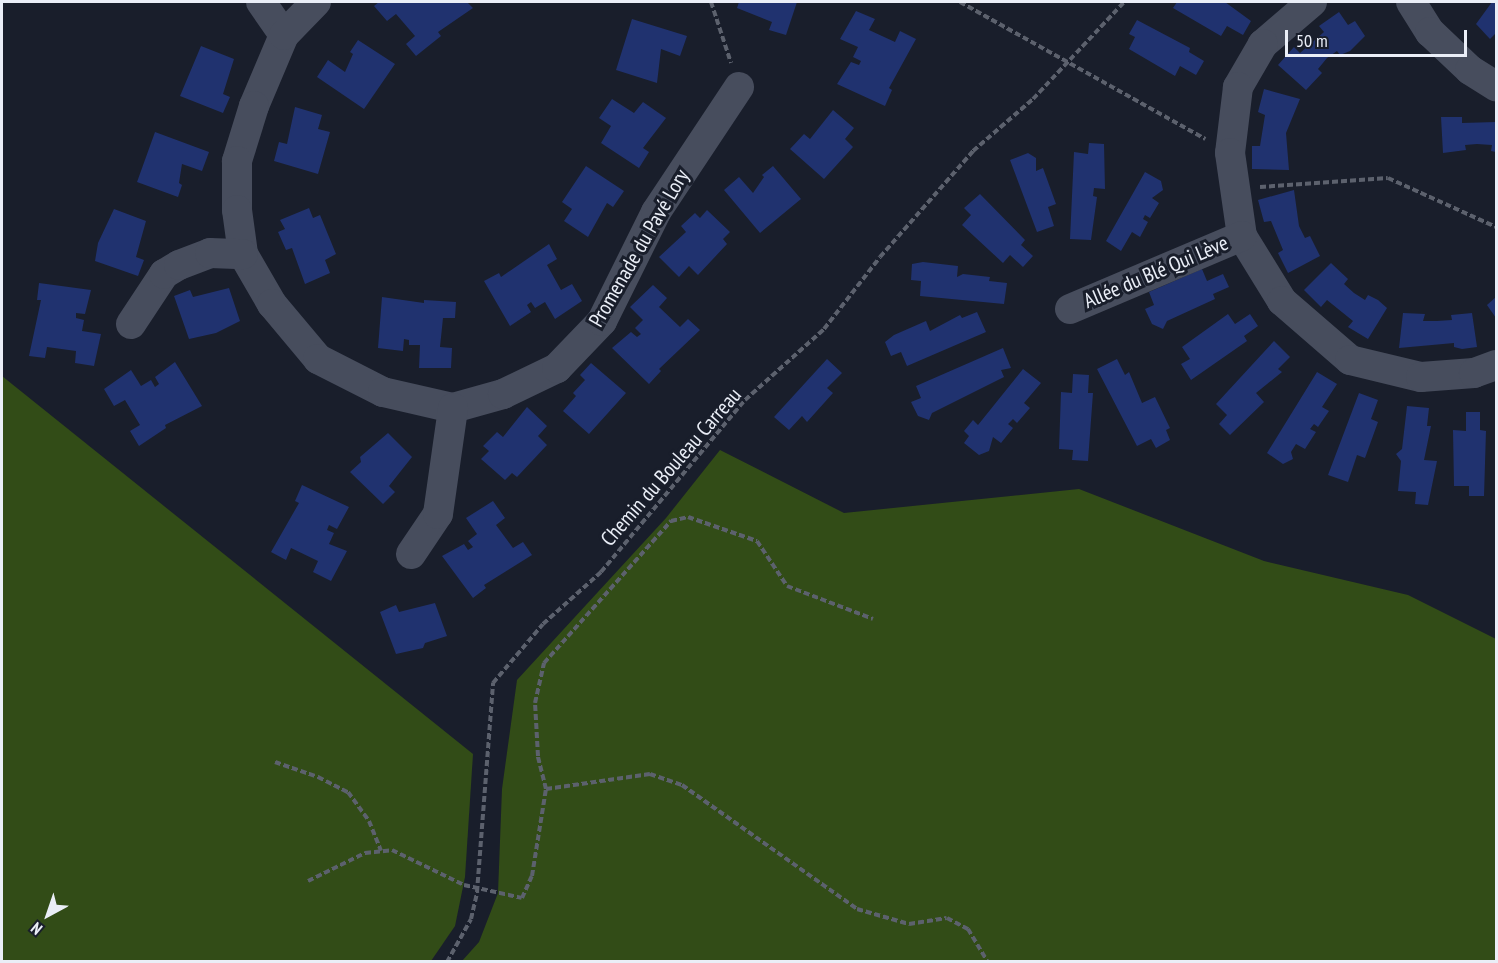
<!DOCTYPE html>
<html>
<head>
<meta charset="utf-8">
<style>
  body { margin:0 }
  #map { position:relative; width:1498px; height:963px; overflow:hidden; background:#191e2b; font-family:"PT Sans Narrow",sans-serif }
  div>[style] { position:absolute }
  .green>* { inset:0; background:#324c17 }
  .building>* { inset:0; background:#20326f }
  .path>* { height:4px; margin-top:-2px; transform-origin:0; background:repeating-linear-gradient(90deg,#5c616d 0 6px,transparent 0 9px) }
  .minor>* { height:30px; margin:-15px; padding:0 15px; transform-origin:15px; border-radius:15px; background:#474d5d }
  span { translate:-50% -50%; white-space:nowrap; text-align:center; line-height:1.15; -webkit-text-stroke:6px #191e2b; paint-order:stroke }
  .street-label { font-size:21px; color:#eaeef7 }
  .frame { position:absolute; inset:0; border:3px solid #eaeef7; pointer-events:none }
  .north { position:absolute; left:18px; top:885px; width:60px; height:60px; -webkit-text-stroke:4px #191e2b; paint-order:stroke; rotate:220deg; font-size:16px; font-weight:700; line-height:24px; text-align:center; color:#eaeef7 }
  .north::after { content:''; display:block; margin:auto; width:21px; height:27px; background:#eaeef7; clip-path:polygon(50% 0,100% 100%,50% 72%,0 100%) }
  .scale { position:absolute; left:1285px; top:30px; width:182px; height:27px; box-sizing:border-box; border:3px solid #eaeef7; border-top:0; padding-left:8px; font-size:18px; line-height:21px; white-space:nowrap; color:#eaeef7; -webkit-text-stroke:4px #191e2b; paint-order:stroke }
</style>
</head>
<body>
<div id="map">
  <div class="green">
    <div style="clip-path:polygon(2px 376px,473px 754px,465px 877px,455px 926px,431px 961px,2px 961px)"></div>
    <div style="clip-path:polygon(720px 450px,844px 513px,1079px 489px,1264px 561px,1408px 595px,1496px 639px,1496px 961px,462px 961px,479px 942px,498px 893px,502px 789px,517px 680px,666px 518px)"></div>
  </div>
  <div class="building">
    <div style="clip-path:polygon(379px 2px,467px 2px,473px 8px,438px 32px,441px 36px,416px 56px,406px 44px,415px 36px,396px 14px,387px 21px,374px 6px)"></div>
    <div style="clip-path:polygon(739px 2px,797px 2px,786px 35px,769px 30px,772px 22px,737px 8px)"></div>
    <div style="clip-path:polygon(1177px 2px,1225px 2px,1251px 21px,1243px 35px,1227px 26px,1221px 36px,1173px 8px)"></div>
    <div style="clip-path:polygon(1492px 2px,1496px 2px,1496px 33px,1490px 39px,1476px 24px)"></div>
    <div style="clip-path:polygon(856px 11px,875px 19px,869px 30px,895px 42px,900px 31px,916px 39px,889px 88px,892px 90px,885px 106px,837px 84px,851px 62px,859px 65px,861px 61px,853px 57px,858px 47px,840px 39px)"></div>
    <div style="clip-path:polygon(1339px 12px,1348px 25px,1355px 21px,1365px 36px,1350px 51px,1340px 55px,1337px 51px,1327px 58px,1318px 69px,1322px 73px,1306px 90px,1278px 65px,1294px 47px,1300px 53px,1324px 32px,1319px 26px)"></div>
    <div style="clip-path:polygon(632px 19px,687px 36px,680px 56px,661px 49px,657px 83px,616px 70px)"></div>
    <div style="clip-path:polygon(1137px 20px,1190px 48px,1189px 52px,1204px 61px,1196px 75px,1180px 66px,1175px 76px,1129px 49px,1135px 37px,1129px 34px)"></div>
    <div style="clip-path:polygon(358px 40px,395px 64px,364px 109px,317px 77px,328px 60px,345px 72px,353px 54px,350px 52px)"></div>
    <div style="clip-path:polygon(201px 46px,234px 59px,223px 94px,230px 97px,223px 113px,180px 96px)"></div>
    <div style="clip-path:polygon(1264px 89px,1300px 99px,1286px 133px,1289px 170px,1252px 169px,1252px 146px,1260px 146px,1265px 115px,1258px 112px)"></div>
    <div style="clip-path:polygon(612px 99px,634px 113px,643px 102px,666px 118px,643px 148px,649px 152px,639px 168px,601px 143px,611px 126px,599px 118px)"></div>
    <div style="clip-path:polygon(295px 107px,322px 115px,318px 129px,330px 132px,318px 174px,274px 161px,279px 142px,287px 144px)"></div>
    <div style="clip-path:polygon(833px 110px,854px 128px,845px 139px,853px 147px,824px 179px,790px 149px,804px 134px,810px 139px)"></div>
    <div style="clip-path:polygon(1441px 117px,1462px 117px,1462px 123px,1496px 122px,1496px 152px,1491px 151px,1492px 145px,1477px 144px,1465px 145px,1466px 150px,1443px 153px)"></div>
    <div style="clip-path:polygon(155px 132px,209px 152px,202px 171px,182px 164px,179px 183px,182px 185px,178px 197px,137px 182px)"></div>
    <div style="clip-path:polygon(1089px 143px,1104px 144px,1105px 189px,1094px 188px,1093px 196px,1097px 197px,1091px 240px,1070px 239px,1074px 152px,1088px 154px)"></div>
    <div style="clip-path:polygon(1028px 153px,1036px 158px,1036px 171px,1043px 168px,1056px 204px,1048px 207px,1054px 226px,1037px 232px,1010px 160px)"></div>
    <div style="clip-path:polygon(586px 166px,624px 191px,613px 207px,607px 203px,588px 237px,564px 221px,572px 209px,562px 202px)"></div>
    <div style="clip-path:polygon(773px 166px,801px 199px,760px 233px,724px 190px,739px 177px,753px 193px,764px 177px,762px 175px)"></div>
    <div style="clip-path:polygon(1145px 172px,1161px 181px,1163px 190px,1152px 198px,1159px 203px,1150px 218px,1145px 215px,1143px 219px,1148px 222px,1140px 237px,1132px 232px,1121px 251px,1106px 241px)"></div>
    <div style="clip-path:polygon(1294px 190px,1299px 226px,1305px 238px,1310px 236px,1320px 256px,1288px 273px,1278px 253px,1283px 250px,1271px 221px,1264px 222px,1258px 200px)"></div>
    <div style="clip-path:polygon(980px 194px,1025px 240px,1021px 245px,1033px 256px,1023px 267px,1010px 255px,1003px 263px,962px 225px,971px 215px,964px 208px)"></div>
    <div style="clip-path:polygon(309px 208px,313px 218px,320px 215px,336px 254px,325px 260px,330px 273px,305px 284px,292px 248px,286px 250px,278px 232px,285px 229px,280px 220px)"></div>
    <div style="clip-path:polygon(114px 209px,146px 221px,136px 257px,144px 260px,138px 276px,95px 261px,98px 243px)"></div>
    <div style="clip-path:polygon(707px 210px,730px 232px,723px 239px,727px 244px,698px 275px,689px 266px,679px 277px,659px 257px,686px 232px,681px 226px,695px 213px,700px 218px)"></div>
    <div style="clip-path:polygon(549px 244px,557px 259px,547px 265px,561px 290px,572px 284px,582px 301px,555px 319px,545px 302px,535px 308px,531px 302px,527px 305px,531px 312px,510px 326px,484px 281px,499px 273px,501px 277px)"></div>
    <div style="clip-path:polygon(923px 262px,958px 266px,957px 277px,963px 274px,990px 277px,989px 281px,1007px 283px,1004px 304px,920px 296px,921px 281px,911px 280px,912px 264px)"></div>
    <div style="clip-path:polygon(1331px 263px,1348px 279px,1344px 284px,1354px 293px,1365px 300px,1368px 295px,1378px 300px,1387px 308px,1368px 339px,1348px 327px,1353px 321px,1327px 300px,1321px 307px,1304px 290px)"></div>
    <div style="clip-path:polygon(1202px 269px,1207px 281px,1223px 274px,1229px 287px,1213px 294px,1215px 299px,1167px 321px,1163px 329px,1152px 324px,1145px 309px,1154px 305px,1149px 292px)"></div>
    <div style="clip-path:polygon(39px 283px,91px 290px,85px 314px,76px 313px,76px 318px,84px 320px,82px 331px,101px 334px,94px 366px,75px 363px,76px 351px,47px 347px,45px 358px,29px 356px,41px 300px,37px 300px)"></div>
    <div style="clip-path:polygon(653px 285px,667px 298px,659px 307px,680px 327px,688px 319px,700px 330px,659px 369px,661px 371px,649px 384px,612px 348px,631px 332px,637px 337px,641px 334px,635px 328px,643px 320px,630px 307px)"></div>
    <div style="clip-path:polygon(229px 288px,240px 321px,216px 333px,189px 339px,174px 296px,190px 290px,193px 297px)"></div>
    <div style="clip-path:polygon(382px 297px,424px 303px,424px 300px,456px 302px,455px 318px,443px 318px,440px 347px,452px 348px,451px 368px,419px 368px,420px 345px,409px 345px,409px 340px,404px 339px,403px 351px,378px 348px)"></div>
    <div style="clip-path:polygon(1496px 297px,1496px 318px,1487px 305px)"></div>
    <div style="clip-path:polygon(977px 312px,986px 332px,907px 366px,901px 352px,891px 356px,885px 342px,894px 335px,926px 321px,930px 331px,960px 315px,962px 318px)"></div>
    <div style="clip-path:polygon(1403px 313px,1425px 314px,1423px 321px,1437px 321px,1452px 320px,1451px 315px,1472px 313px,1477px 347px,1462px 349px,1454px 347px,1454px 343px,1399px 348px)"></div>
    <div style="clip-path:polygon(1228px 314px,1235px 324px,1250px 314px,1258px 326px,1244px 336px,1247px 341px,1191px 380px,1181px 364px,1190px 359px,1182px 347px)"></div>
    <div style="clip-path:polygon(1274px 341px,1290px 357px,1278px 369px,1282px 372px,1256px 393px,1264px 402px,1230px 435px,1219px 424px,1227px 415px,1216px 404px)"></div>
    <div style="clip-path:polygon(1003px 348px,1011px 368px,1001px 370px,1004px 377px,932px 413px,929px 420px,918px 416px,911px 402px,921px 398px,916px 386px)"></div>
    <div style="clip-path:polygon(827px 359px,842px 373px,827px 388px,833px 393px,807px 422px,802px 416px,789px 430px,774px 417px)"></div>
    <div style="clip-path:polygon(1117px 359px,1125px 375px,1129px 372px,1142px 403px,1155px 397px,1170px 428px,1166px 430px,1170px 440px,1156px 448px,1151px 439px,1137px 446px,1097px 369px)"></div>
    <div style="clip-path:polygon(175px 362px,202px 406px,165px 425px,166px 428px,139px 446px,130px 431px,140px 425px,125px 400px,114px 406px,104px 389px,131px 370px,141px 386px,151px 380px,155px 387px,159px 384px,155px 377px)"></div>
    <div style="clip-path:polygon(591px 363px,626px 393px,589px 434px,563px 411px,576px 396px,573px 393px,585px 380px,580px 375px)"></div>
    <div style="clip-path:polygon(1023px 369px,1041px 383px,1024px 403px,1030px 408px,1017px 423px,1013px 419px,1008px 424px,1013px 428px,1001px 443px,993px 437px,989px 451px,979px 455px,964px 443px,969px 436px,964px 431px,973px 420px,978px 425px)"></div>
    <div style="clip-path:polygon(1317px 372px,1337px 384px,1322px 407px,1329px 411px,1318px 427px,1314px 424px,1310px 429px,1316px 432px,1305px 449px,1296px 444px,1291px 452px,1293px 459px,1283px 464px,1267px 453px)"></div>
    <div style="clip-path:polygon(1073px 374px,1089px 375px,1088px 393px,1093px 393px,1088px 461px,1072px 460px,1073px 450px,1059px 449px,1061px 392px,1072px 393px)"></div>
    <div style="clip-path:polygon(1359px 393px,1378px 400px,1371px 419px,1378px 422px,1365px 458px,1357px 455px,1348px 482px,1328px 475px)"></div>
    <div style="clip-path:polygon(1407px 406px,1429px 408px,1427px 426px,1431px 426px,1424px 460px,1437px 461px,1428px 505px,1415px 504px,1416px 492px,1398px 491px,1401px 461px,1396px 454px,1402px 449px)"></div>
    <div style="clip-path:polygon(527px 407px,547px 426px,538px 436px,547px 445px,517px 477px,512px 473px,505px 480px,481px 459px,489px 451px,483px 446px,497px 432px,503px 437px)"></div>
    <div style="clip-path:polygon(1466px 412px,1480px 412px,1480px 430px,1486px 431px,1484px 496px,1469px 496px,1469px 486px,1454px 486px,1453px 430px,1466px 431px)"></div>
    <div style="clip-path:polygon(388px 433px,412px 457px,389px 486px,395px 492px,383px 504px,350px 472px,361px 462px,360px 457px)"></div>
    <div style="clip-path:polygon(302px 485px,349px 507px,337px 529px,329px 525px,327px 530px,334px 533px,329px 544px,347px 551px,331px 581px,313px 572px,318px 561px,291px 548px,286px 560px,271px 552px,299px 503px,295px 501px)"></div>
    <div style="clip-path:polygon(493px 501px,505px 518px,496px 525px,513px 548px,523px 542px,532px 555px,484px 585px,486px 588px,473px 598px,442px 556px,464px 544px,468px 550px,473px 547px,468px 541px,477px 534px,466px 518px)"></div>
    <div style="clip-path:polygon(435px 603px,447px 636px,425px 643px,423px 648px,396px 654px,380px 612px,396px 605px,399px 612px)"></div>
  </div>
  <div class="path">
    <div style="left:711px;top:2px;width:64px;rotate:71.8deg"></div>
    <div style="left:960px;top:2px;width:281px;rotate:29.2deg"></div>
    <div style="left:1260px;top:187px;width:128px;rotate:-4deg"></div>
    <div style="left:1388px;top:178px;width:119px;rotate:24.4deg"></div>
    <div style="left:275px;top:762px;width:46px;rotate:19.2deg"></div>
    <div style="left:318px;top:777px;width:34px;rotate:27deg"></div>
    <div style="left:348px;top:792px;width:36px;rotate:54deg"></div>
    <div style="left:369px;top:821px;width:32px;rotate:68deg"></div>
    <div style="left:546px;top:789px;width:105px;rotate:-8.2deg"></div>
    <div style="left:650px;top:774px;width:34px;rotate:19deg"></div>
    <div style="left:682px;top:785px;width:214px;rotate:35.3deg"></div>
    <div style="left:857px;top:909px;width:54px;rotate:16.1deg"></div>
    <div style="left:909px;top:924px;width:38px;rotate:-9deg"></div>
    <div style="left:947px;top:918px;width:24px;rotate:28deg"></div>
    <div style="left:968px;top:929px;width:39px;rotate:59deg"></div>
    <div style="left:308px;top:881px;width:64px;rotate:-26.2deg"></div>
    <div style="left:365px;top:853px;width:27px;rotate:-6deg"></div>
    <div style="left:392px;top:850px;width:80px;rotate:25.9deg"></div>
    <div style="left:464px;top:885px;width:59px;rotate:12.6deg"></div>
    <div style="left:522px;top:898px;width:24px;rotate:-66deg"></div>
    <div style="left:532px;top:876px;width:88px;rotate:-80.9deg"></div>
    <div style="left:546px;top:789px;width:34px;rotate:-104deg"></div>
    <div style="left:538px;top:756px;width:53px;rotate:-93.2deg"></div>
    <div style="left:535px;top:703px;width:41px;rotate:-77.3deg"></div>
    <div style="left:544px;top:663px;width:191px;rotate:-48.2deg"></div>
    <div style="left:671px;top:521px;width:17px;rotate:-13deg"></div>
    <div style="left:688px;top:517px;width:73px;rotate:19.2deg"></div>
    <div style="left:757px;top:541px;width:54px;rotate:56.3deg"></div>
    <div style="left:787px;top:586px;width:92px;rotate:21deg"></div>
    <div style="left:447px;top:962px;width:49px;rotate:-60.8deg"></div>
    <div style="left:471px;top:919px;width:28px;rotate:-77deg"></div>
    <div style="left:477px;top:892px;width:210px;rotate:-85.6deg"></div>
    <div style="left:493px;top:683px;width:77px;rotate:-49.7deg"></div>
    <div style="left:543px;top:624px;width:78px;rotate:-41.9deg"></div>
    <div style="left:601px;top:572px;width:224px;rotate:-50.1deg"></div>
    <div style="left:745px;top:400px;width:106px;rotate:-41.9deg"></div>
    <div style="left:824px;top:329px;width:91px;rotate:-52.1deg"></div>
    <div style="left:880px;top:257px;width:141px;rotate:-48.7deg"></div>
    <div style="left:973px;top:151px;width:79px;rotate:-40.9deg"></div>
    <div style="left:1033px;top:99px;width:133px;rotate:-46.8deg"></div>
  </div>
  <div class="minor">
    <div style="left:261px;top:2px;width:40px;rotate:55.1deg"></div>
    <div style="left:284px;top:35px;width:77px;rotate:112.9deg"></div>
    <div style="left:254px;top:106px;width:58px;rotate:107.2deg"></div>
    <div style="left:237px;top:161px;width:49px;rotate:90deg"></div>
    <div style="left:237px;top:210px;width:44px;rotate:82.2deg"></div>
    <div style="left:243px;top:254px;width:58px;rotate:59.9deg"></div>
    <div style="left:272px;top:304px;width:72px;rotate:50.1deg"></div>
    <div style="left:318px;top:359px;width:73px;rotate:26.9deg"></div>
    <div style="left:383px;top:392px;width:72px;rotate:12.9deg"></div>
    <div style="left:453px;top:408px;width:52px;rotate:-15.6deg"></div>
    <div style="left:503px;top:394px;width:60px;rotate:-25.7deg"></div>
    <div style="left:557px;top:368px;width:65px;rotate:-46.2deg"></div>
    <div style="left:602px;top:321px;width:122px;rotate:-63.6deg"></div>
    <div style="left:656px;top:212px;width:150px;rotate:-56.4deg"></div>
    <div style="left:1312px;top:2px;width:65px;rotate:139.4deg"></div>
    <div style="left:1263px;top:44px;width:50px;rotate:120.2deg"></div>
    <div style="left:1238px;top:87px;width:66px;rotate:96.9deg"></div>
    <div style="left:1230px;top:153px;width:84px;rotate:81.8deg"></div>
    <div style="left:1242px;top:236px;width:76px;rotate:58.4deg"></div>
    <div style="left:1282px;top:301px;width:90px;rotate:40.9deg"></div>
    <div style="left:1350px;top:360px;width:73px;rotate:13.5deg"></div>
    <div style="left:1421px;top:377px;width:53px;rotate:-4.3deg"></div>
    <div style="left:1474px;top:373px;width:23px;rotate:-20deg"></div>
    <div style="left:1411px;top:2px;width:36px;rotate:58deg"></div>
    <div style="left:1430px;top:32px;width:55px;rotate:43.5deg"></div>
    <div style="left:1470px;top:70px;width:31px;rotate:32deg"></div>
    <div style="left:284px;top:35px;width:46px;rotate:-45.9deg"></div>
    <div style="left:1070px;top:309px;width:187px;rotate:-23deg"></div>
    <div style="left:131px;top:324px;width:60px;rotate:-56.6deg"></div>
    <div style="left:164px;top:274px;width:17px;rotate:-31deg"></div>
    <div style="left:179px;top:265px;width:33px;rotate:-21deg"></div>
    <div style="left:210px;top:253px;width:33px;rotate:2deg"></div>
    <div style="left:411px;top:554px;width:48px;rotate:-56deg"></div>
    <div style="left:438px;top:514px;width:107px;rotate:-81.9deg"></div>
  </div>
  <div class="street-label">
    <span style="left:639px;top:248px;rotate:-60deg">Promenade du Pavé Lory</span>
    <span style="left:1156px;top:272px;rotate:-23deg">Allée du Blé Qui Lève</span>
    <span style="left:671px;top:467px;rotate:-49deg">Chemin du Bouleau Carreau</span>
  </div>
  <div class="frame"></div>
  <div class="north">N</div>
  <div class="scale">50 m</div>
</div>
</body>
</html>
